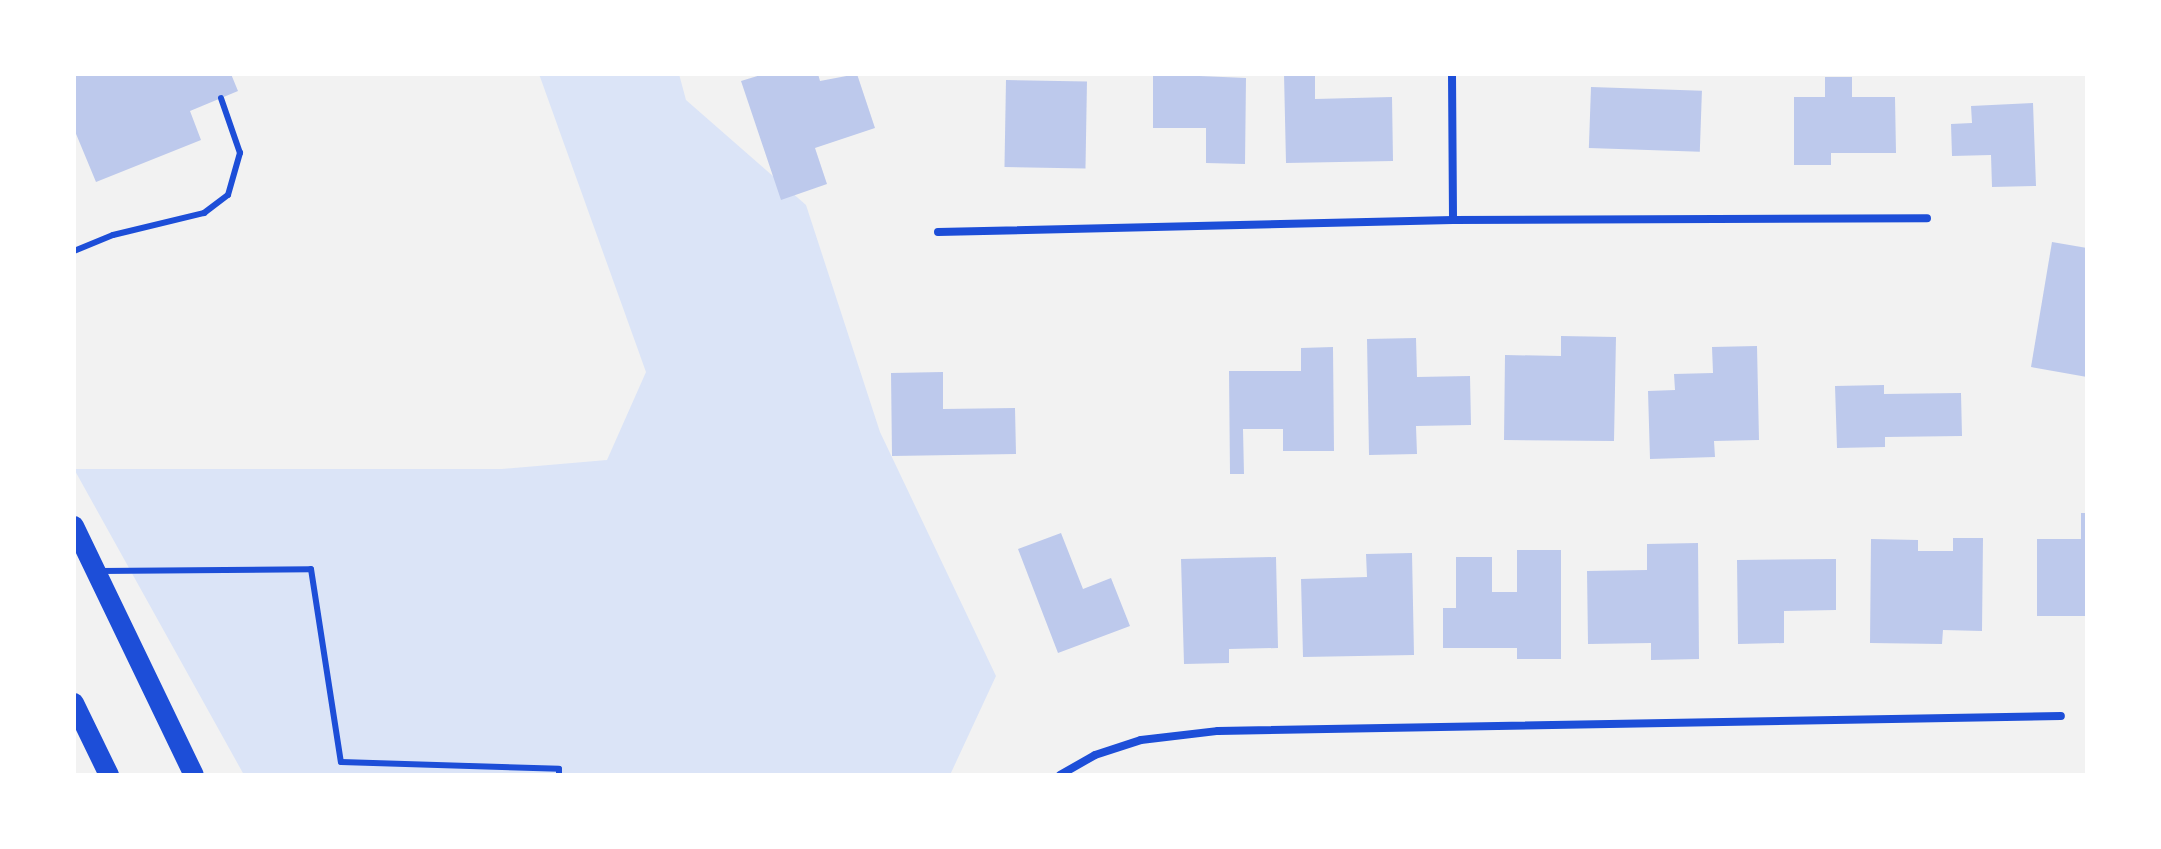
<!DOCTYPE html>
<html>
<head>
<meta charset="utf-8">
<style>
  body { margin:0 }
  #map { position:relative; width:2161px; height:849px; overflow:hidden; background:#f2f2f2; font-family:Mulish,sans-serif }
  div>[style] { position:absolute }
  .green>* { inset:0; background:#dbe4f7 }
  .building>* { inset:0; background:#bdc9ec; transform-origin:0 0 }
  .service>* { height:6px; margin:-3px; padding:0 3px; transform-origin:3px; border-radius:3px; background:#1d4ed8 }
  .minor>* { height:8px; margin:-4px; padding:0 4px; transform-origin:4px; border-radius:4px; background:#1d4ed8 }
  .primary>* { height:20px; margin:-10px; padding:0 10px; transform-origin:10px; border-radius:10px; background:#1d4ed8 }
  span { translate:-50% -50%; white-space:nowrap; text-align:center; line-height:1.15; -webkit-text-stroke:6px #fff; paint-order:stroke }
  .frame { position:absolute; inset:0; border:76px solid #fff; pointer-events:none }
</style>
</head>
<body>
<div id="map">
  <div class="green">
    <div style="clip-path:polygon(539px 74px,679px 74px,686px 100px,806px 205px,880px 432px,996px 676px,950px 775px,244px 775px,74px 469px,502px 469px,607px 460px,646px 372px)"></div>
  </div>
  <div class="building">
    <div style="clip-path:polygon(74px 74px,231px 74px,238px 91px,190px 111px,201px 140px,96px 182px,74px 129px)"></div>
    <div style="clip-path:polygon(764px 74px,818px 74px,820px 81px,857px 74px,875px 128px,815px 148px,827px 184px,781px 200px,741px 81px)"></div>
    <div style="clip-path:polygon(1153px 74px,1246px 78px,1245px 164px,1206px 163px,1206px 128px,1153px 128px)"></div>
    <div style="clip-path:polygon(1284px 74px,1315px 74px,1315px 99px,1392px 97px,1393px 161px,1286px 163px)"></div>
    <div style="clip-path:polygon(1825px 77px,1852px 77px,1852px 97px,1895px 97px,1896px 153px,1831px 153px,1831px 165px,1794px 165px,1794px 97px,1825px 97px)"></div>
    <div style="left:1006px;top:80px;width:81px;height:87px;rotate:1deg"></div>
    <div style="left:1591px;top:87px;width:111px;height:61px;rotate:2deg"></div>
    <div style="clip-path:polygon(2033px 103px,2036px 186px,1992px 187px,1991px 155px,1952px 156px,1951px 124px,1972px 123px,1971px 106px)"></div>
    <div style="clip-path:polygon(2052px 242px,2087px 248px,2087px 377px,2031px 367px)"></div>
    <div style="clip-path:polygon(1561px 336px,1616px 337px,1614px 441px,1504px 440px,1505px 355px,1561px 356px)"></div>
    <div style="clip-path:polygon(1416px 338px,1417px 377px,1470px 376px,1471px 425px,1416px 426px,1417px 454px,1369px 455px,1367px 339px)"></div>
    <div style="clip-path:polygon(1757px 346px,1759px 440px,1714px 441px,1715px 457px,1650px 459px,1648px 391px,1675px 390px,1674px 374px,1713px 373px,1712px 347px)"></div>
    <div style="clip-path:polygon(1333px 347px,1334px 451px,1283px 451px,1283px 429px,1243px 429px,1244px 474px,1230px 474px,1229px 371px,1301px 371px,1301px 348px)"></div>
    <div style="clip-path:polygon(943px 372px,943px 409px,1015px 408px,1016px 454px,892px 456px,891px 373px)"></div>
    <div style="clip-path:polygon(1884px 385px,1884px 394px,1961px 393px,1962px 436px,1885px 437px,1885px 447px,1837px 448px,1835px 386px)"></div>
    <div style="clip-path:polygon(2081px 513px,2087px 513px,2087px 616px,2037px 616px,2037px 539px,2081px 539px)"></div>
    <div style="clip-path:polygon(1061px 533px,1083px 589px,1111px 578px,1130px 626px,1058px 653px,1018px 549px)"></div>
    <div style="clip-path:polygon(1953px 538px,1983px 538px,1982px 631px,1943px 630px,1942px 644px,1870px 643px,1871px 539px,1918px 540px,1918px 551px,1953px 551px)"></div>
    <div style="clip-path:polygon(1698px 543px,1699px 659px,1651px 660px,1651px 643px,1588px 644px,1587px 571px,1647px 570px,1647px 544px)"></div>
    <div style="clip-path:polygon(1517px 550px,1561px 550px,1561px 659px,1517px 659px,1517px 648px,1443px 648px,1443px 608px,1456px 608px,1456px 557px,1492px 557px,1492px 592px,1517px 592px)"></div>
    <div style="clip-path:polygon(1412px 553px,1414px 655px,1303px 657px,1301px 579px,1367px 577px,1366px 554px)"></div>
    <div style="clip-path:polygon(1276px 557px,1278px 648px,1229px 649px,1229px 663px,1184px 664px,1181px 559px)"></div>
    <div style="clip-path:polygon(1836px 559px,1836px 610px,1784px 611px,1784px 643px,1738px 644px,1737px 560px)"></div>
  </div>
  <div class="service">
    <div style="left:74px;top:251px;width:42px;rotate:-22.3deg"></div>
    <div style="left:113px;top:235px;width:94px;rotate:-13.6deg"></div>
    <div style="left:204px;top:213px;width:30px;rotate:-37deg"></div>
    <div style="left:228px;top:195px;width:44px;rotate:-74.1deg"></div>
    <div style="left:240px;top:153px;width:58px;rotate:-109.1deg"></div>
    <div style="left:100px;top:571px;width:211px;rotate:-0.5deg"></div>
    <div style="left:311px;top:569px;width:195px;rotate:81.2deg"></div>
    <div style="left:341px;top:762px;width:218px;rotate:1.8deg"></div>
    <div style="left:559px;top:769px;width:6px;rotate:90deg"></div>
  </div>
  <div class="minor">
    <div style="left:1452px;top:74px;width:146px;rotate:89.6deg"></div>
    <div style="left:938px;top:232px;width:515px;rotate:-1.33deg"></div>
    <div style="left:1453px;top:220px;width:474px;rotate:-0.2deg"></div>
    <div style="left:1060px;top:775px;width:40px;rotate:-29.7deg"></div>
    <div style="left:1095px;top:755px;width:48px;rotate:-18.1deg"></div>
    <div style="left:1141px;top:740px;width:78px;rotate:-6.7deg"></div>
    <div style="left:1218px;top:731px;width:843px;rotate:-1.02deg"></div>
  </div>
  <div class="primary">
    <div style="left:74px;top:526px;width:276px;rotate:64.3deg"></div>
    <div style="left:74px;top:703px;width:80px;rotate:64.1deg"></div>
  </div>
  <div class="frame"></div>
</div>
</body>
</html>
